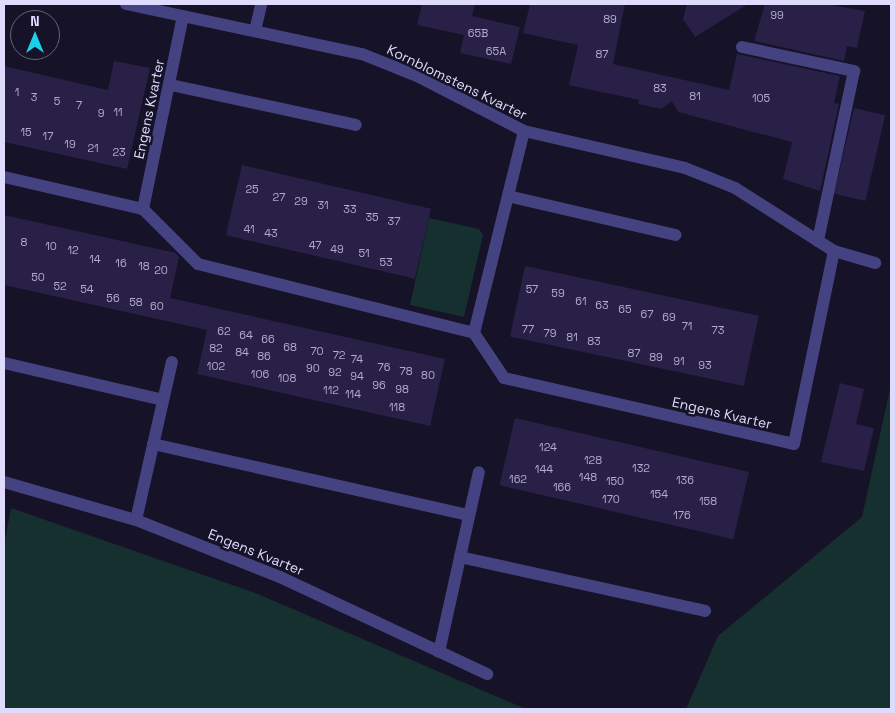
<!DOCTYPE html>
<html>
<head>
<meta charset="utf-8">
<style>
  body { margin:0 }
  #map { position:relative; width:895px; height:713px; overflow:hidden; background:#161227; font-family:"Space Grotesk",sans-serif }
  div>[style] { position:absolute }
  .green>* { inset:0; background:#16302f }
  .building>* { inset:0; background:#282046; transform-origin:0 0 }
  .minor>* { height:12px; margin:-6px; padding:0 6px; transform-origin:6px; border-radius:6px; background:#454281 }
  span { translate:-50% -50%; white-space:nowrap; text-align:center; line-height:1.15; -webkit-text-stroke:5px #161227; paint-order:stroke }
  .number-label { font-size:11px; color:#b1acce }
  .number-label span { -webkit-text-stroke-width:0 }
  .street-label { font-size:14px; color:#dfdbfc }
  .frame { position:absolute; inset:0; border:5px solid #dfdbfc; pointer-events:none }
  .north { position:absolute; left:10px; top:10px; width:50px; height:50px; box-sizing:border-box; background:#161227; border:1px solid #66627c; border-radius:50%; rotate:0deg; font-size:14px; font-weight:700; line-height:20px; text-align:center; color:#dfdbfc }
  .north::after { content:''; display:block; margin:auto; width:18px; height:22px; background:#19d2ea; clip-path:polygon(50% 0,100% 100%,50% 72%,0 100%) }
</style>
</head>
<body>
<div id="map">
  <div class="green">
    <div style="clip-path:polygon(429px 218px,479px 229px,483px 235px,464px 317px,410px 305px)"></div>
    <div style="clip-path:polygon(891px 384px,891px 709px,686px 709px,718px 636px,862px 517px)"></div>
    <div style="clip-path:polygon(11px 508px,258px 594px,526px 709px,4px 709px,4px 545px)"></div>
  </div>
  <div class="building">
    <div style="clip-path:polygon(422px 4px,475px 4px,472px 16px,520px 27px,511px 64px,460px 53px,464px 35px,417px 25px)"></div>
    <div style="clip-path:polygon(530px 4px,625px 4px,613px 64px,729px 90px,737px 54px,840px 76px,834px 103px,839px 104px,820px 191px,783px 179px,792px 142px,678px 112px,672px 101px,661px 109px,638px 104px,639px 100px,569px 85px,578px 45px,523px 33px)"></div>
    <div style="clip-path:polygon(687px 4px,748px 4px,695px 37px,683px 19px)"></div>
    <div style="clip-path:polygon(765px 4px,826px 4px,865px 11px,857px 48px,847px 46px,844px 61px,754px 41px)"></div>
    <div style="clip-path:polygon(114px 61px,150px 68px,127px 169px,4px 142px,4px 66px,108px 90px)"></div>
    <div style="left:854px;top:108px;width:32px;height:88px;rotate:13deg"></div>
    <div style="left:242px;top:165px;width:194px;height:72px;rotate:13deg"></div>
    <div style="clip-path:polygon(4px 215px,176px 253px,179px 257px,170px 298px,445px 359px,430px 426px,197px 374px,207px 330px,4px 285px)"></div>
    <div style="left:525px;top:266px;width:239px;height:72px;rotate:12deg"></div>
    <div style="clip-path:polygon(840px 383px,864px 389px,856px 424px,874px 428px,864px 471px,821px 462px)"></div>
    <div style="left:515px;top:418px;width:240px;height:69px;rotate:13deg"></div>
  </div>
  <div class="minor">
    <div style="left:126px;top:4px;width:241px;rotate:12deg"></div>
    <div style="left:362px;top:54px;width:59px;rotate:21.8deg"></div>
    <div style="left:417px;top:76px;width:120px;rotate:27.2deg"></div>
    <div style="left:524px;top:131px;width:165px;rotate:12.9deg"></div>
    <div style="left:685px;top:168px;width:54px;rotate:21.8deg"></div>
    <div style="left:735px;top:188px;width:117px;rotate:32.5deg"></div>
    <div style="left:834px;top:251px;width:43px;rotate:16.3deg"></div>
    <div style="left:255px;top:31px;width:28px;rotate:-77deg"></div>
    <div style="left:742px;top:47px;width:115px;rotate:12.1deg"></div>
    <div style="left:854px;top:71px;width:174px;rotate:102deg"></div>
    <div style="left:171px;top:85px;width:189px;rotate:12.2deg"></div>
    <div style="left:4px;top:177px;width:143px;rotate:13deg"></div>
    <div style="left:143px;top:209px;width:78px;rotate:45deg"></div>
    <div style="left:198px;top:264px;width:284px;rotate:14deg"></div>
    <div style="left:474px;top:333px;width:54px;rotate:56.3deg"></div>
    <div style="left:504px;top:378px;width:297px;rotate:12.8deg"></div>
    <div style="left:794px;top:444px;width:197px;rotate:-78.3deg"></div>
    <div style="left:508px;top:196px;width:172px;rotate:13.1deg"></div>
    <div style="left:143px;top:209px;width:197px;rotate:-78.3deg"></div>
    <div style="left:474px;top:333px;width:208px;rotate:-76.1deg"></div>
    <div style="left:4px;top:363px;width:163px;rotate:13.1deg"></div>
    <div style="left:153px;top:444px;width:324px;rotate:12.7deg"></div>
    <div style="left:4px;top:482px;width:137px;rotate:16.1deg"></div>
    <div style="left:136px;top:520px;width:155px;rotate:21.6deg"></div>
    <div style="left:280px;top:577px;width:229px;rotate:25.1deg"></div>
    <div style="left:136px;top:520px;width:162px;rotate:-77.2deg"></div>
    <div style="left:460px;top:557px;width:251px;rotate:12.4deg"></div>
    <div style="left:439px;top:652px;width:184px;rotate:-77.5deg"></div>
  </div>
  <div class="number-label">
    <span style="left:777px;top:15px">99</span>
    <span style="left:610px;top:19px">89</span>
    <span style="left:478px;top:33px">65B</span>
    <span style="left:496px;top:51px">65A</span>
    <span style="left:602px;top:54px">87</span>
    <span style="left:660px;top:88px">83</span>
    <span style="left:17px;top:92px">1</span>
    <span style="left:695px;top:96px">81</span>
    <span style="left:34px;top:97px">3</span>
    <span style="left:761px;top:98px">105</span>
    <span style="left:57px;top:101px">5</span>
    <span style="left:79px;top:105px">7</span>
    <span style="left:118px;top:112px">11</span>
    <span style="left:101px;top:113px">9</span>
    <span style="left:26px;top:132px">15</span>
    <span style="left:48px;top:136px">17</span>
    <span style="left:70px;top:144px">19</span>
    <span style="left:93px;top:148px">21</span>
    <span style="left:119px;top:152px">23</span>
    <span style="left:252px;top:189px">25</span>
    <span style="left:279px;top:197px">27</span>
    <span style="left:301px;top:201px">29</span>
    <span style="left:323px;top:205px">31</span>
    <span style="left:350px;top:209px">33</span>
    <span style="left:372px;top:217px">35</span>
    <span style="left:394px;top:221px">37</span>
    <span style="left:249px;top:229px">41</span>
    <span style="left:271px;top:233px">43</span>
    <span style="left:24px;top:242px">8</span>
    <span style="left:315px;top:245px">47</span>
    <span style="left:51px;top:246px">10</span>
    <span style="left:337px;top:249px">49</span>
    <span style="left:73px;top:250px">12</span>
    <span style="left:364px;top:253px">51</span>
    <span style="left:95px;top:259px">14</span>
    <span style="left:386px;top:262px">53</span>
    <span style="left:121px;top:263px">16</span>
    <span style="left:144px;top:266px">18</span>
    <span style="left:161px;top:270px">20</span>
    <span style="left:38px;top:277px">50</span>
    <span style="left:60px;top:286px">52</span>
    <span style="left:87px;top:289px">54</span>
    <span style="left:532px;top:289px">57</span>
    <span style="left:558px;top:293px">59</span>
    <span style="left:113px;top:298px">56</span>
    <span style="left:581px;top:301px">61</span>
    <span style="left:136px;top:302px">58</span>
    <span style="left:602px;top:305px">63</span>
    <span style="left:157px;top:306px">60</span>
    <span style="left:625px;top:309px">65</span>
    <span style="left:647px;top:314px">67</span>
    <span style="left:669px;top:317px">69</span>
    <span style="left:687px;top:326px">71</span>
    <span style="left:528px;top:329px">77</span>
    <span style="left:718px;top:330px">73</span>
    <span style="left:224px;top:331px">62</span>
    <span style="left:550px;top:333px">79</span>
    <span style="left:246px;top:335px">64</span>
    <span style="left:572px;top:337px">81</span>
    <span style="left:268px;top:339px">66</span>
    <span style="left:594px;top:341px">83</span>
    <span style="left:290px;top:347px">68</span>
    <span style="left:216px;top:348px">82</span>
    <span style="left:317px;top:351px">70</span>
    <span style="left:242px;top:352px">84</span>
    <span style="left:634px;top:353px">87</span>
    <span style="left:339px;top:355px">72</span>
    <span style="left:264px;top:356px">86</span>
    <span style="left:656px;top:357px">89</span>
    <span style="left:357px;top:359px">74</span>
    <span style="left:679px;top:361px">91</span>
    <span style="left:705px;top:365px">93</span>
    <span style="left:216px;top:366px">102</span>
    <span style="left:384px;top:367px">76</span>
    <span style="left:313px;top:368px">90</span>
    <span style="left:406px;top:371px">78</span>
    <span style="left:335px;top:372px">92</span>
    <span style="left:260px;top:374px">106</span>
    <span style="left:428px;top:375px">80</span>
    <span style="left:357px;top:376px">94</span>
    <span style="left:287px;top:378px">108</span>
    <span style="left:379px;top:385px">96</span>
    <span style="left:402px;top:389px">98</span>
    <span style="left:331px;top:390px">112</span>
    <span style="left:353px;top:394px">114</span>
    <span style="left:397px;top:407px">118</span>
    <span style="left:548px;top:447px">124</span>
    <span style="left:593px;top:460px">128</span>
    <span style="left:641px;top:468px">132</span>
    <span style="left:544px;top:469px">144</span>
    <span style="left:588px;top:477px">148</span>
    <span style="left:518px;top:479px">162</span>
    <span style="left:685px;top:480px">136</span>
    <span style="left:615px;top:481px">150</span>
    <span style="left:562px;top:487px">166</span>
    <span style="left:659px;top:494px">154</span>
    <span style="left:611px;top:499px">170</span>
    <span style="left:708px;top:501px">158</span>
    <span style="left:682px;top:515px">176</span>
  </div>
  <div class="street-label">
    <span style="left:457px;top:82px;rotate:26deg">Kornblomstens Kvarter</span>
    <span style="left:149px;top:109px;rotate:-78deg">Engens Kvarter</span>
    <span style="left:722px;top:413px;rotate:13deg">Engens Kvarter</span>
    <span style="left:256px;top:552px;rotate:22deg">Engens Kvarter</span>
  </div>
  <div class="frame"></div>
  <div class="north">N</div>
</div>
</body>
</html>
